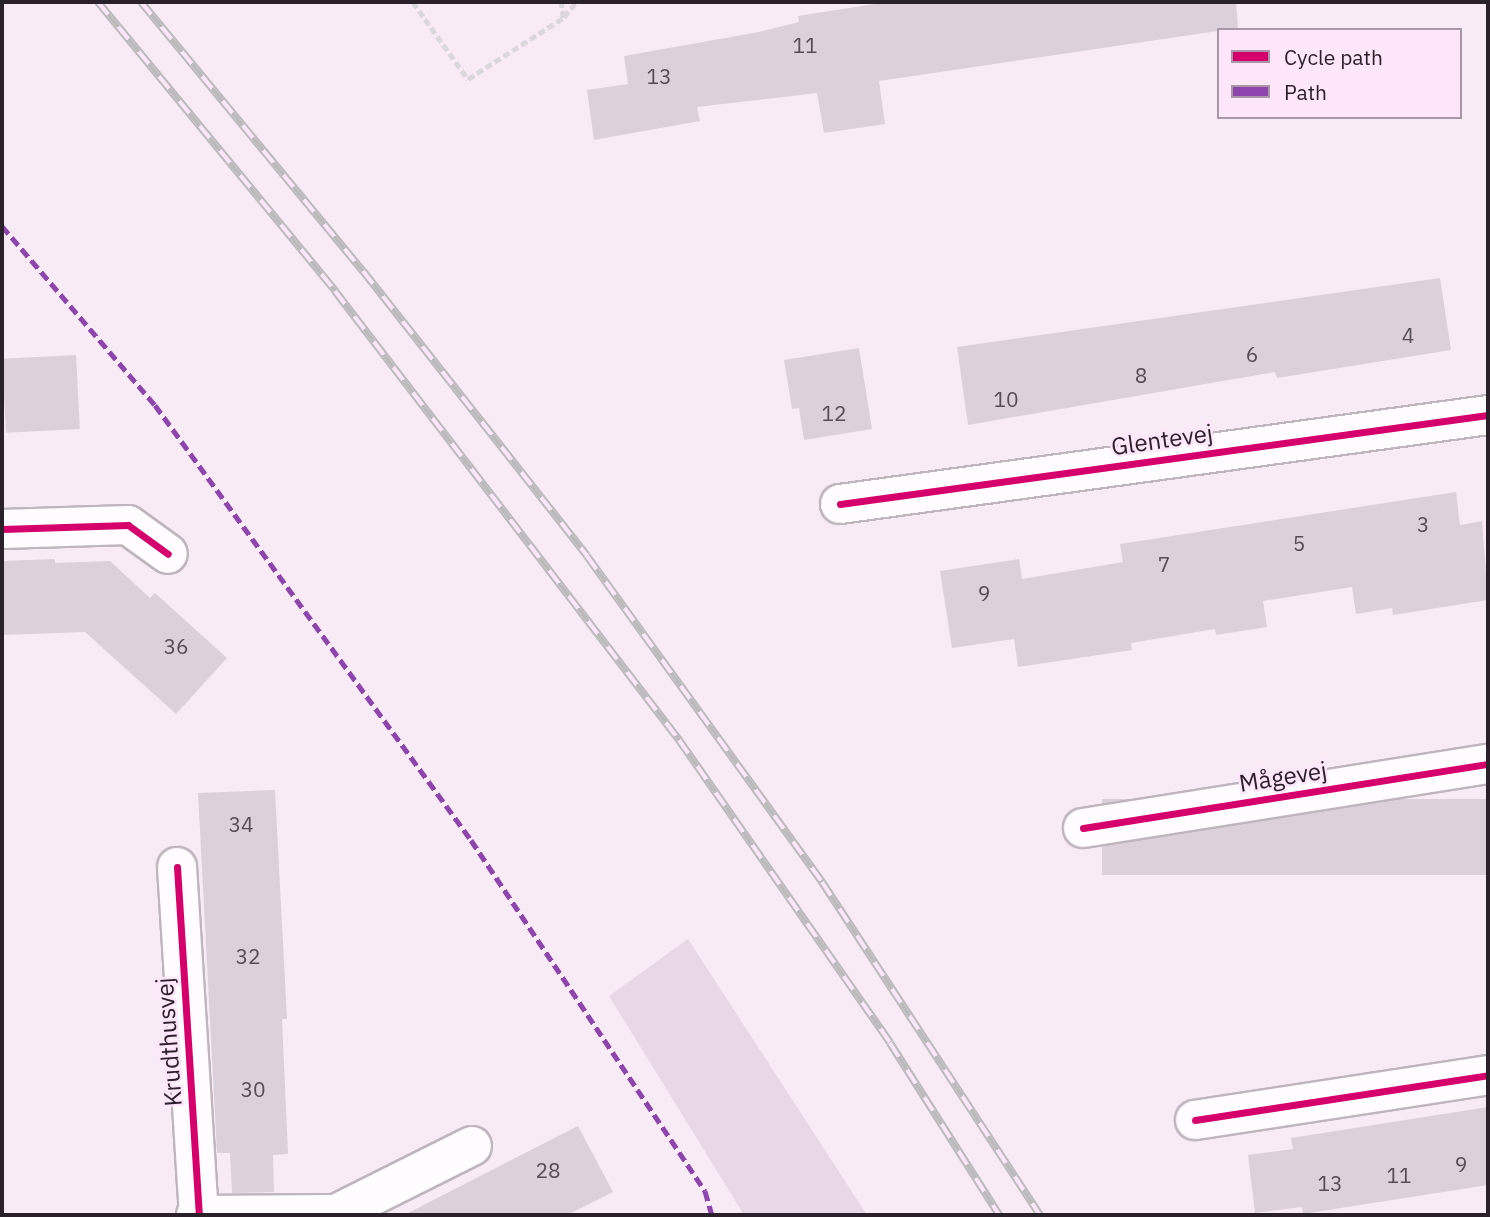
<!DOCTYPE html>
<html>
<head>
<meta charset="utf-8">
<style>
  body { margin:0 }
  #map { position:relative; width:1490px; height:1217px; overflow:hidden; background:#f8ebf6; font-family:"IBM Plex Sans",sans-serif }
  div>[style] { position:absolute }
  .green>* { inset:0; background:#e8d8e6 }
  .building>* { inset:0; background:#dcd1db; transform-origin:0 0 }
  .path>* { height:4.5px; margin-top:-2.25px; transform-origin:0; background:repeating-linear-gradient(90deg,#dcd7db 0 7px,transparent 0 10.5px) }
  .roads { filter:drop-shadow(2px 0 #bfb5be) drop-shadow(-2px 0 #bfb5be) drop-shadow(0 2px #bfb5be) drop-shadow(0 -2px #bfb5be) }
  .minor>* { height:38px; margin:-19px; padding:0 19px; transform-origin:19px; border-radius:19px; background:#fefcfe }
  .rail>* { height:8px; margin-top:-4px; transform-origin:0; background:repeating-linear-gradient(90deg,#fde6fa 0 16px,#bcbabc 0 32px); box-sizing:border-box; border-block:2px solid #bcbabc }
  .quiet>* { height:5px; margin-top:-2.5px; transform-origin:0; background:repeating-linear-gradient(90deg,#8e44ad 0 10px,transparent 0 15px) }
  .cycleway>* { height:7px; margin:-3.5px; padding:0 3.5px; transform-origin:3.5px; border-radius:3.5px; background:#d6006c }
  span { translate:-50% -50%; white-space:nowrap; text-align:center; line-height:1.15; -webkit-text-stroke:5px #fde6fa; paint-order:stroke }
  .number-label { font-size:21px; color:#574d56 }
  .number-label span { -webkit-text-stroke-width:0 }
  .street-label { font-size:24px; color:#2b212a }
  .frame { position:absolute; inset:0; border:4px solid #2b212a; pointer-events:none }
  .legend { position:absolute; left:1217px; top:28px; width:245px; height:91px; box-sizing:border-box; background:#fde6fa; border:2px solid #a997a7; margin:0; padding:9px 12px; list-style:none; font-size:21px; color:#2b212a }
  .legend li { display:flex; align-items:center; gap:14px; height:35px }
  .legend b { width:35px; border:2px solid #a997a7 }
</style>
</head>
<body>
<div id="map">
  <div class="green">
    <div style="clip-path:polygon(688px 939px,867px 1215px,744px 1215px,609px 996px)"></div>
  </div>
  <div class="building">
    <div style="clip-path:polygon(887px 2px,1236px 2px,1238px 28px,879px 81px,885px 124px,824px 133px,817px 93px,697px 107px,700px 121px,594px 140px,587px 90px,628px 84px,624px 56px,759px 32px,799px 22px,798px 16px)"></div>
    <div style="clip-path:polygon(1440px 278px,1451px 350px,1277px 378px,1275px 372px,968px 425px,957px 347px)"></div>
    <div style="clip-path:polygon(859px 348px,872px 429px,804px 440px,799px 408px,792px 409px,784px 360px)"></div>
    <div style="left:76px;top:355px;width:74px;height:74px;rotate:87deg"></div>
    <div style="clip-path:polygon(1456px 492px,1460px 525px,1482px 521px,1488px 600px,1393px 615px,1392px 608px,1356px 614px,1352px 587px,1263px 601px,1267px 627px,1216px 635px,1215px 629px,1131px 643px,1132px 650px,1018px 667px,1014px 639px,952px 648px,940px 571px,1019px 559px,1022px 579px,1123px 562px,1120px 544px)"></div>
    <div style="clip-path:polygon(55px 559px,55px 563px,110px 561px,150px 598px,155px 593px,227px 658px,176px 714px,85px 632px,2px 635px,2px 561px)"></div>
    <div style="clip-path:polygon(275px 790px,287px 1019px,282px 1019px,288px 1154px,273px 1155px,274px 1192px,232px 1193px,230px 1153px,217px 1153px,198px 793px)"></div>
    <div style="left:1488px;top:799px;width:76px;height:386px;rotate:90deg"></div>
    <div style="clip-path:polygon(1488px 1107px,1488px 1185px,1303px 1214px,1302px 1207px,1255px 1213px,1248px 1155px,1293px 1149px,1291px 1138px)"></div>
    <div style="clip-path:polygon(578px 1126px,613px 1192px,567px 1215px,404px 1215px)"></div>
  </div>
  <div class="path">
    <div style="left:413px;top:2px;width:95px;rotate:54.5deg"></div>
    <div style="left:468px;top:79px;width:113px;rotate:-32.7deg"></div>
    <div style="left:563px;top:18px;width:16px;rotate:-97deg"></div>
    <div style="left:564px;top:17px;width:19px;rotate:-51deg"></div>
  </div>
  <div class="roads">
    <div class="minor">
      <div style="left:840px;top:504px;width:654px;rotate:-7.82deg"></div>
      <div style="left:2px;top:529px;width:126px;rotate:-1.8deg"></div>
      <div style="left:128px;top:525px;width:49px;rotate:35.9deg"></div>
      <div style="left:1083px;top:828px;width:410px;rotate:-9deg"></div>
      <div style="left:177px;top:867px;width:348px;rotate:86.4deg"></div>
      <div style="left:1195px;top:1120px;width:296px;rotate:-8.7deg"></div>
      <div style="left:196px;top:1215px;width:140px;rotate:-0.4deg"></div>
      <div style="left:336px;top:1214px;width:152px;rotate:-26.6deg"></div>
    </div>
  </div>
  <div class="rail">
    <div style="left:98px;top:2px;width:374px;rotate:50.6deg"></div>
    <div style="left:335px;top:291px;width:566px;rotate:52.54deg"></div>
    <div style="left:679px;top:740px;width:369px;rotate:55.1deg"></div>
    <div style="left:890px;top:1043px;width:204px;rotate:57.6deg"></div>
    <div style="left:141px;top:2px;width:349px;rotate:50.5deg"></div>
    <div style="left:363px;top:271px;width:362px;rotate:51.8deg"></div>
    <div style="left:587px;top:556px;width:402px;rotate:54.2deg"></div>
    <div style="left:822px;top:882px;width:398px;rotate:56.8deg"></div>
  </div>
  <div class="quiet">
    <div style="left:2px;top:226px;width:235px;rotate:49.5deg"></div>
    <div style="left:155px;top:405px;width:538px;rotate:54deg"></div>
    <div style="left:471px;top:840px;width:422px;rotate:56.3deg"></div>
    <div style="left:705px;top:1191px;width:25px;rotate:74deg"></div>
  </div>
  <div class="cycleway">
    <div style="left:840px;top:504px;width:654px;rotate:-7.82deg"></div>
    <div style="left:2px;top:529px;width:126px;rotate:-1.8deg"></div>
    <div style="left:128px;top:525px;width:49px;rotate:35.9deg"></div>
    <div style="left:1083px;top:828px;width:410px;rotate:-9deg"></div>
    <div style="left:177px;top:867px;width:348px;rotate:86.4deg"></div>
    <div style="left:1195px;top:1120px;width:296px;rotate:-8.7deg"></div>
  </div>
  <div class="number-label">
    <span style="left:805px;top:45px">11</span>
    <span style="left:659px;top:76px">13</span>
    <span style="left:1408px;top:335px">4</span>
    <span style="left:1252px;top:354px">6</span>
    <span style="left:1141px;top:375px">8</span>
    <span style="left:1006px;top:399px">10</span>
    <span style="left:834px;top:413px">12</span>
    <span style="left:1423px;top:524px">3</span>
    <span style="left:1299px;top:543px">5</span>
    <span style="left:1164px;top:564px">7</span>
    <span style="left:984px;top:593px">9</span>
    <span style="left:176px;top:646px">36</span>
    <span style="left:241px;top:824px">34</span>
    <span style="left:248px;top:956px">32</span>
    <span style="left:253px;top:1089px">30</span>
    <span style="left:1461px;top:1164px">9</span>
    <span style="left:548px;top:1170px">28</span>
    <span style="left:1399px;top:1175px">11</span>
    <span style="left:1330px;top:1183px">13</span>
  </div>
  <div class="street-label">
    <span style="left:1162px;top:440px;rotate:-8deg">Glentevej</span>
    <span style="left:1283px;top:777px;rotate:-9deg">Mågevej</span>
    <span style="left:169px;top:1042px;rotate:-94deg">Krudthusvej</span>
  </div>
  <div class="frame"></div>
  <ul class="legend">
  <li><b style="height:9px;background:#d6006c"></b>Cycle path</li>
  <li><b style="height:9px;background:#8e44ad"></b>Path</li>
  </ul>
</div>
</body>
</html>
